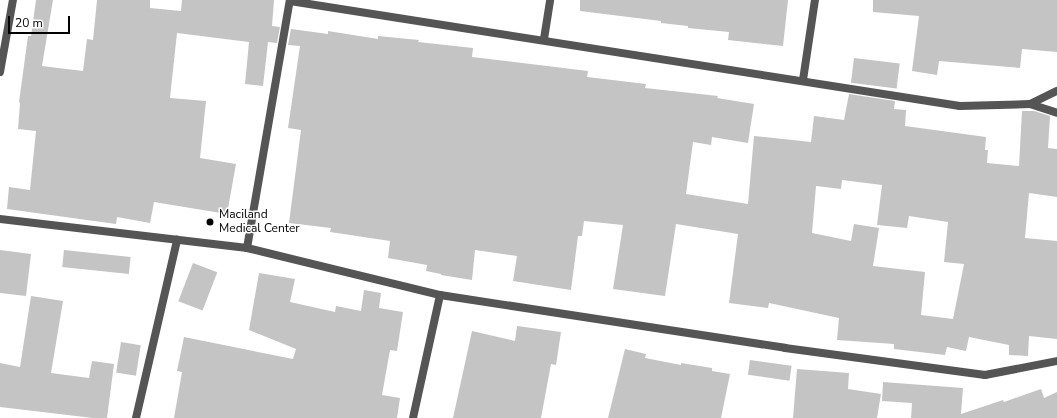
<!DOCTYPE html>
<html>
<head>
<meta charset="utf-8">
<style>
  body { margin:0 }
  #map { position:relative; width:1057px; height:418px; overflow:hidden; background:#fff; font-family:"Nunito Sans",sans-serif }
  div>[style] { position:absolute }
  .building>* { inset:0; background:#c4c4c4; transform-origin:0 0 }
  .minor>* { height:8px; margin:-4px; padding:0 4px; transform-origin:4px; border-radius:4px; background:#555 }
  .dots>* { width:11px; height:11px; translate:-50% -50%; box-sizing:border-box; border:2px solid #fff; border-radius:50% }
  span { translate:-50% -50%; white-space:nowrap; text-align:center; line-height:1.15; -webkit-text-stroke:3px #fff; paint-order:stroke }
  .poi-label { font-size:12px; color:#000 }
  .left { translate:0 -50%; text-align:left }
  .scale { position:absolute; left:8px; top:16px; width:62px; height:18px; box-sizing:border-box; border:2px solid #000; border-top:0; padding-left:5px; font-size:12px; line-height:14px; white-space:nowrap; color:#000; -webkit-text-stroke:3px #fff; paint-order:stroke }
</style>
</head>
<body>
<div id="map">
  <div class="building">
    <div style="clip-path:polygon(36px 0,53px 0,42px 66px,83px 71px,87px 39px,93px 40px,97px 0,150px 0,150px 8px,181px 11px,182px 0,274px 0,272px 26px,280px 27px,277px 43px,268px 42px,263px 86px,245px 84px,249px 42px,177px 33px,170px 98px,206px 101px,200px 158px,236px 164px,227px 214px,154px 202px,150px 223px,117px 217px,116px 224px,7px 209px,9px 187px,30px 190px,36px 131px,18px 129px,20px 103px,19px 102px,28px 36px,31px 36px)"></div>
    <div style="clip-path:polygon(580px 0,788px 0,783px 46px,728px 40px,729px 32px,688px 28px,688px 26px,661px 23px,661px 21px,580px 11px)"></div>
    <div style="clip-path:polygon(873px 0,1057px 0,1057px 52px,1022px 49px,1020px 68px,939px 61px,937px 75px,912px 71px,919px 16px,873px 12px)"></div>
    <div style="clip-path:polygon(evenodd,291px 29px,328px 34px,328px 31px,378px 39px,378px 36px,419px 40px,418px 42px,473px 48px,472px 57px,588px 71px,587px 77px,646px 84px,645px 88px,718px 96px,717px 98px,754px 104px,748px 143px,712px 137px,711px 145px,693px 142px,686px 194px,748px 204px,754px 136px,811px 142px,814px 116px,844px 120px,849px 94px,895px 101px,894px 109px,906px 110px,905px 126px,986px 137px,985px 150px,988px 150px,987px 163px,1019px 166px,1022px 111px,1034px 111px,1050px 116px,1048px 148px,1057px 149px,1057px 197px,1029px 193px,1025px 238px,1057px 241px,1057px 339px,1029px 336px,1028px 356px,1009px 355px,1009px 345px,969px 337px,966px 351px,947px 347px,945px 355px,894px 349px,894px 344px,837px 340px,839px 318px,769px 303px,768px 308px,729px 303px,738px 234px,676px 224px,665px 296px,613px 289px,623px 225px,584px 221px,582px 236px,578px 236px,571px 290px,513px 281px,517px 256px,475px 250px,472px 280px,441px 275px,441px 274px,426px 271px,427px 265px,388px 258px,390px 241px,330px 232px,331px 228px,289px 223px,301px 130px,288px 128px,300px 46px,288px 45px,291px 29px,842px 180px,882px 185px,877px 225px,907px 228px,909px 216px,948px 222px,944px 262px,964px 264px,953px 319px,921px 315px,925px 272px,873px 266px,879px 228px,854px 224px,851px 241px,812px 233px,816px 186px,841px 189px,842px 180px)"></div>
    <div style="left:854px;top:58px;width:46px;height:25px;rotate:7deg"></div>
    <div style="clip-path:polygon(0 250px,31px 254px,26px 296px,0 293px)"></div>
    <div style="left:64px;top:250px;width:67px;height:17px;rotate:6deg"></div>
    <div style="left:193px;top:263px;width:26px;height:41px;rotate:21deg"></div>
    <div style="clip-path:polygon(259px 273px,295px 279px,290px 302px,335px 312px,336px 306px,361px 311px,364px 290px,381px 293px,379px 308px,403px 312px,397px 351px,390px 350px,382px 395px,400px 398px,397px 418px,174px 418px,182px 372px,177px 371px,184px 337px,293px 359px,296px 349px,249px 330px)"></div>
    <div style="clip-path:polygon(31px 296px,63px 301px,51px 373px,89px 378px,92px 361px,114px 364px,107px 418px,93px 418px,0 407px,0 363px,20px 367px)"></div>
    <div style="clip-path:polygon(517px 326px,561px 332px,556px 365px,551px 364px,541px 418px,453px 418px,472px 331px,515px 341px)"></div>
    <div style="left:121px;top:342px;width:20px;height:31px;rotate:9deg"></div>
    <div style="clip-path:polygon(625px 349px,646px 354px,645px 358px,681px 365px,681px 363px,712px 368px,712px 371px,730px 374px,721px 418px,608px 418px)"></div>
    <div style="left:750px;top:360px;width:42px;height:15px;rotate:8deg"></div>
    <div style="clip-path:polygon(797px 369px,849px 373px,848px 389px,881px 394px,877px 418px,793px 418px)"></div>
    <div style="clip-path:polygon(883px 382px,963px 388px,961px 414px,1003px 400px,1004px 402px,1041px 389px,1044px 398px,1057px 392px,1057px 418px,911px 418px,912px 403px,882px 401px)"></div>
  </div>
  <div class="minor">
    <div style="left:290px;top:1px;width:678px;rotate:8.91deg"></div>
    <div style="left:960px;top:106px;width:70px;rotate:-1.6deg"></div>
    <div style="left:1030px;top:104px;width:30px;rotate:-26deg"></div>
    <div style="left:544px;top:39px;width:39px;rotate:-81deg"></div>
    <div style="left:0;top:72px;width:73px;rotate:-79.8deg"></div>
    <div style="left:803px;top:80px;width:81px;rotate:-81.5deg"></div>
    <div style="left:1030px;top:104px;width:28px;rotate:18deg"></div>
    <div style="left:0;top:219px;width:249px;rotate:6.7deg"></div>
    <div style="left:247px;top:248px;width:199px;rotate:13.7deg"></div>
    <div style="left:440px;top:295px;width:349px;rotate:8.7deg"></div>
    <div style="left:785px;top:348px;width:202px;rotate:7.7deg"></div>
    <div style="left:985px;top:375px;width:73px;rotate:-11deg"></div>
    <div style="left:247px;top:248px;width:252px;rotate:-80.2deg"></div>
    <div style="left:136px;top:418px;width:183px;rotate:-77deg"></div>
    <div style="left:413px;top:418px;width:126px;rotate:-77.6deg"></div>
  </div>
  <div class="dots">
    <div style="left:210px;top:222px;background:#000"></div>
  </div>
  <div class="poi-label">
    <span class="left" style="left:219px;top:222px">Maciland<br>Medical Center</span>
  </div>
  <div class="scale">20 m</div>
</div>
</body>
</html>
